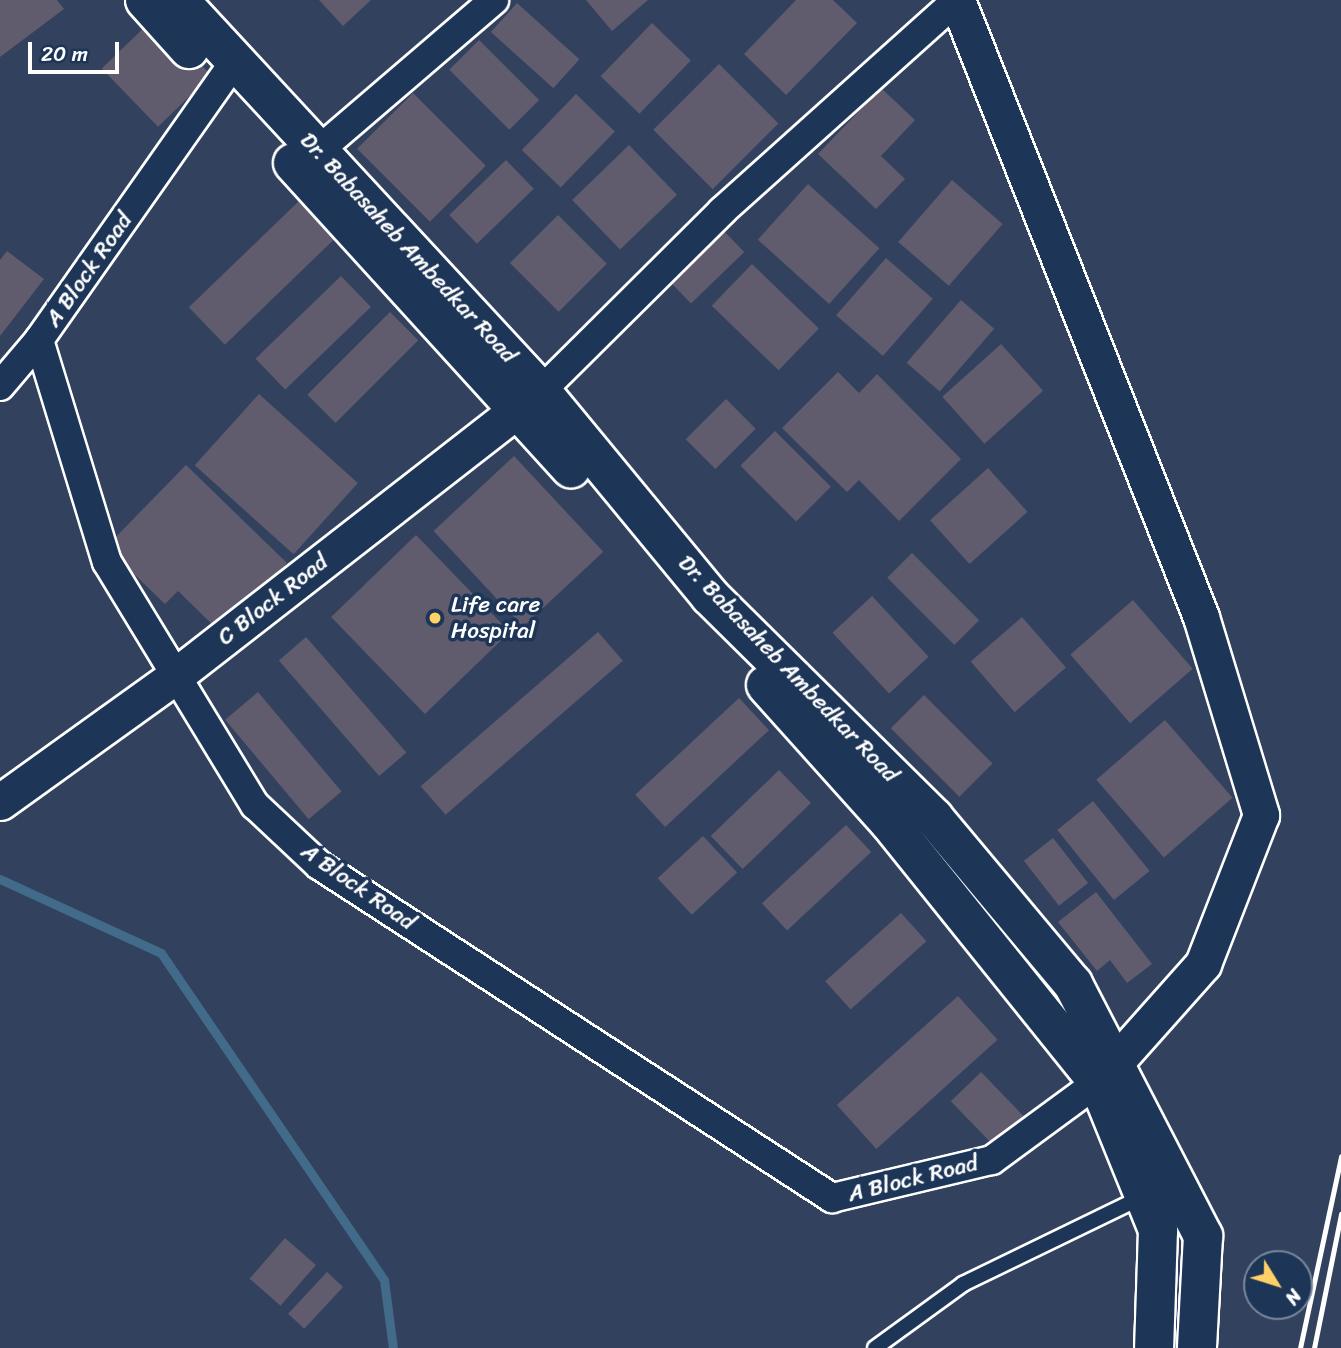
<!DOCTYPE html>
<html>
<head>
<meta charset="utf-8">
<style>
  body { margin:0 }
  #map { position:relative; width:1341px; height:1348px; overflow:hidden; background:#31415e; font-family:Sriracha,sans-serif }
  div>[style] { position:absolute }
  .stream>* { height:9px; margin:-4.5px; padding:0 4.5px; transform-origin:4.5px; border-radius:4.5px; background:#426b8a }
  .building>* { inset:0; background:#605c6e; transform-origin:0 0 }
  .roads { filter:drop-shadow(2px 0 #fff) drop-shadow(-2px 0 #fff) drop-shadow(0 2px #fff) drop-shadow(0 -2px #fff) }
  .service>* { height:14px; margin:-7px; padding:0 7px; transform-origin:7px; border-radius:7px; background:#1d3557 }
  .minor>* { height:28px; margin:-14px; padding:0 14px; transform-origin:14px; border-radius:14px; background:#1d3557 }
  .tertiary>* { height:35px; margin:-17.5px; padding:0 17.5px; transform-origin:17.5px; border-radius:17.5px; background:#1d3557 }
  .secondary>* { height:38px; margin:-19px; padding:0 19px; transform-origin:19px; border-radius:19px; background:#1d3557 }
  .rail>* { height:5px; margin:-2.5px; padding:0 2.5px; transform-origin:2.5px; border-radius:2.5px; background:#fff }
  .dots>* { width:19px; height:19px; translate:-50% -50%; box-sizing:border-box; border:4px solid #1d3557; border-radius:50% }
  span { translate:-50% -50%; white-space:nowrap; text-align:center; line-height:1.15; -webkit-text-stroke:7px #1d3557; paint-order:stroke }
  .street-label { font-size:23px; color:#fff }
  .poi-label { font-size:23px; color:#fff }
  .left { translate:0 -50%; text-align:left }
  .north { position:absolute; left:1243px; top:1250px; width:70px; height:70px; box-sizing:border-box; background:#1d3557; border:2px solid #77869a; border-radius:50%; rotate:128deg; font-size:19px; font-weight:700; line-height:28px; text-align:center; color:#fff }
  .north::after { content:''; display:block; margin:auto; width:24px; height:32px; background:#ffd166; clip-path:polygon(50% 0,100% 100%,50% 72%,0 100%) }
  .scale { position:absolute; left:28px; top:42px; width:91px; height:32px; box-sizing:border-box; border:4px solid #fff; border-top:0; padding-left:9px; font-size:21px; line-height:24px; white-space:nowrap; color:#fff; -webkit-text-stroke:5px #1d3557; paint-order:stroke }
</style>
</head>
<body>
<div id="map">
  <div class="stream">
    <div style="left:0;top:879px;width:177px;rotate:24.7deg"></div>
    <div style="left:161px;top:953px;width:396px;rotate:55.7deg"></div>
    <div style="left:384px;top:1280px;width:69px;rotate:82.5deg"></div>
  </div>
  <div class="building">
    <div style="clip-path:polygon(0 0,57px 0,64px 9px,0 57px)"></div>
    <div style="clip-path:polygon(319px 0,371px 0,343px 26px)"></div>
    <div style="clip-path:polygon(586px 0,648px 0,612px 31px)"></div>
    <div style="clip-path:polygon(796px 0,833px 0,857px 23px,786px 95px,744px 54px)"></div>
    <div style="left:517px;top:3px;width:84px;height:39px;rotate:42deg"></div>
    <div style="left:155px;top:17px;width:81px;height:74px;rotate:46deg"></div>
    <div style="left:652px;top:23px;width:54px;height:74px;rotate:44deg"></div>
    <div style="left:479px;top:40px;width:85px;height:42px;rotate:45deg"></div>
    <div style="left:719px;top:64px;width:84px;height:93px;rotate:45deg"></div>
    <div style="clip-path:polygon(881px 88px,915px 120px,881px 156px,905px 179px,876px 209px,818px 154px)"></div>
    <div style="left:413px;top:93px;width:103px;height:79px;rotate:45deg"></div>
    <div style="left:576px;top:94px;width:54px;height:78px;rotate:44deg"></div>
    <div style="left:629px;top:145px;width:69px;height:79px;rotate:46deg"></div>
    <div style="left:506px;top:160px;width:40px;height:79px;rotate:46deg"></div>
    <div style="left:952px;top:180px;width:67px;height:82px;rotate:41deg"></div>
    <div style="left:808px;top:184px;width:96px;height:75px;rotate:42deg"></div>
    <div style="left:301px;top:199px;width:52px;height:156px;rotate:46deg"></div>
    <div style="left:558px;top:215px;width:69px;height:68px;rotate:45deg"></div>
    <div style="left:722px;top:229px;width:32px;height:74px;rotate:46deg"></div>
    <div style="clip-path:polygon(7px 251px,44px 279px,0 336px,0 260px)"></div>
    <div style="left:886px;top:258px;width:62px;height:76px;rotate:41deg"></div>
    <div style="left:752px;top:264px;width:93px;height:58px;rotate:44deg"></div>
    <div style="left:341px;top:276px;width:43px;height:119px;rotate:46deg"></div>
    <div style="left:961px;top:300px;width:44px;height:83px;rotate:41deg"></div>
    <div style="left:390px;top:312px;width:40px;height:117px;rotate:45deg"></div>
    <div style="left:1001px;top:344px;width:63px;height:79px;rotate:48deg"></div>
    <div style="clip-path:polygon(838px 372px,859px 393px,877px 374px,961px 459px,899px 521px,859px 480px,847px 492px,782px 428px)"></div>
    <div style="left:259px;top:394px;width:133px;height:96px;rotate:42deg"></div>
    <div style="left:726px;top:399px;width:42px;height:57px;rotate:45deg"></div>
    <div style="left:775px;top:431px;width:79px;height:49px;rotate:45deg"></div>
    <div style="left:514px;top:456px;width:131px;height:110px;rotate:47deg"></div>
    <div style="clip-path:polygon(186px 465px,287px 563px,220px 632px,178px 591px,165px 604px,106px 547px)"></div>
    <div style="left:988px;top:468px;width:59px;height:78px;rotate:48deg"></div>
    <div style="left:416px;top:535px;width:135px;height:118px;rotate:46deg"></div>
    <div style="left:912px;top:553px;width:95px;height:35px;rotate:45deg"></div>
    <div style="left:872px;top:596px;width:83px;height:54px;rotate:47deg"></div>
    <div style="left:1133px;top:600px;width:91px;height:83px;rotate:49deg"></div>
    <div style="left:1022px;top:617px;width:67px;height:68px;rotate:49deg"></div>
    <div style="left:598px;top:632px;width:38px;height:235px;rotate:49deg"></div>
    <div style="left:306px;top:637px;width:153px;height:36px;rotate:49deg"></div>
    <div style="left:258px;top:692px;width:130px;height:43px;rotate:50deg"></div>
    <div style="left:924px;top:695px;width:97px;height:47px;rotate:45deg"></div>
    <div style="left:739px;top:698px;width:44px;height:142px;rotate:47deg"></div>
    <div style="left:1165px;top:720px;width:103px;height:91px;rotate:49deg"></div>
    <div style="left:779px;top:770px;width:46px;height:95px;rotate:46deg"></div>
    <div style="left:1093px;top:801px;width:90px;height:46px;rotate:51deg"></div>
    <div style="left:846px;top:825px;width:37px;height:115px;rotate:47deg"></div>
    <div style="left:703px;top:836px;width:50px;height:62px;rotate:47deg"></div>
    <div style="left:1053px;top:838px;width:57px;height:37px;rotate:52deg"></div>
    <div style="clip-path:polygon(1096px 892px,1152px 964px,1127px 983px,1110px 960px,1097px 971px,1058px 922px)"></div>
    <div style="left:901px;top:913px;width:38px;height:102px;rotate:48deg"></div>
    <div style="left:958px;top:996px;width:59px;height:163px;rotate:48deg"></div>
    <div style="left:981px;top:1072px;width:71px;height:42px;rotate:46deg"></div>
    <div style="left:285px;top:1238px;width:41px;height:54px;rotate:41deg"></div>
    <div style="left:327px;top:1272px;width:22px;height:57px;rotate:43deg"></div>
  </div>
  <div class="roads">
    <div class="service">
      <div style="left:875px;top:1348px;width:109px;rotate:-36deg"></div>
      <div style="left:963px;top:1284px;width:201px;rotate:-25.9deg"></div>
    </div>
    <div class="minor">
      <div style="left:235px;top:61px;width:341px;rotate:125.1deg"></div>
      <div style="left:39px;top:340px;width:232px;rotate:73deg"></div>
      <div style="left:107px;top:562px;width:285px;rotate:58.7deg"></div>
      <div style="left:255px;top:805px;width:88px;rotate:43.2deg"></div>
      <div style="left:319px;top:865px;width:612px;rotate:32.99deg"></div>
      <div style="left:832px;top:1198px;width:164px;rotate:-13.4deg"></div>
      <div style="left:992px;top:1160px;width:132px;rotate:-36.3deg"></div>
      <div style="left:318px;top:151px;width:232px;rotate:-40.6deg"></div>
      <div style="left:0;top:386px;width:60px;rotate:-49.7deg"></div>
      <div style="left:541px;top:391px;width:255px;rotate:-44.8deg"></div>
      <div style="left:722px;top:211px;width:316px;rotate:-41.9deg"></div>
    </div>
    <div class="tertiary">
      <div style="left:957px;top:0;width:663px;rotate:68.42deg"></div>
      <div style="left:1201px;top:617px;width:207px;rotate:73.1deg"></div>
      <div style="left:1261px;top:815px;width:160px;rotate:111.3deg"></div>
      <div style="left:1203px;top:964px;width:158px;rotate:131.7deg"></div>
      <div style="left:0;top:802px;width:214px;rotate:-35.7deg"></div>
      <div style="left:174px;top:677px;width:465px;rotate:-37.9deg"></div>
    </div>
    <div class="secondary">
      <div style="left:145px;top:0;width:66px;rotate:48.1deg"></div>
      <div style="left:179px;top:0;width:533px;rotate:47.21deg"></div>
      <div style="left:541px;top:391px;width:266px;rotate:50.5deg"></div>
      <div style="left:710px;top:596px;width:315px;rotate:44.7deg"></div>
      <div style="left:934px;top:818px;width:217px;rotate:50.1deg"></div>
      <div style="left:1073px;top:984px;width:284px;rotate:62.7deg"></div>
      <div style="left:1203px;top:1236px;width:112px;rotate:93.1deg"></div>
      <div style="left:293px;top:163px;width:413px;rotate:47.7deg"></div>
      <div style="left:766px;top:685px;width:184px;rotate:48.1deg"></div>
      <div style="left:889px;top:822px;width:334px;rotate:51.2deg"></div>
      <div style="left:1098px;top:1082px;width:160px;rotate:67.9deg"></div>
      <div style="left:1158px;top:1230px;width:118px;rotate:91.9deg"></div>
    </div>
  </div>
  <div class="rail">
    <div style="left:1300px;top:1348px;width:196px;rotate:-77.9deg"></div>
    <div style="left:1314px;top:1348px;width:137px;rotate:-78.6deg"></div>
  </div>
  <div class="dots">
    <div style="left:435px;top:618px;background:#ffd166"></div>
  </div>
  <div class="street-label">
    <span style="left:408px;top:248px;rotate:47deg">Dr. Babasaheb Ambedkar Road</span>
    <span style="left:89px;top:270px;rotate:-55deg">A Block Road</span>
    <span style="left:273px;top:600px;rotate:-38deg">C Block Road</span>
    <span style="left:788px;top:669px;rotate:46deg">Dr. Babasaheb Ambedkar Road</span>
    <span style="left:358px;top:887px;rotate:35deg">A Block Road</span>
    <span style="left:913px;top:1179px;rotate:-14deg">A Block Road</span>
  </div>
  <div class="poi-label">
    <span class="left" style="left:451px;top:618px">Life care<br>Hospital</span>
  </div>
  <div class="north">N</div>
  <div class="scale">20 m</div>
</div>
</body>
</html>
